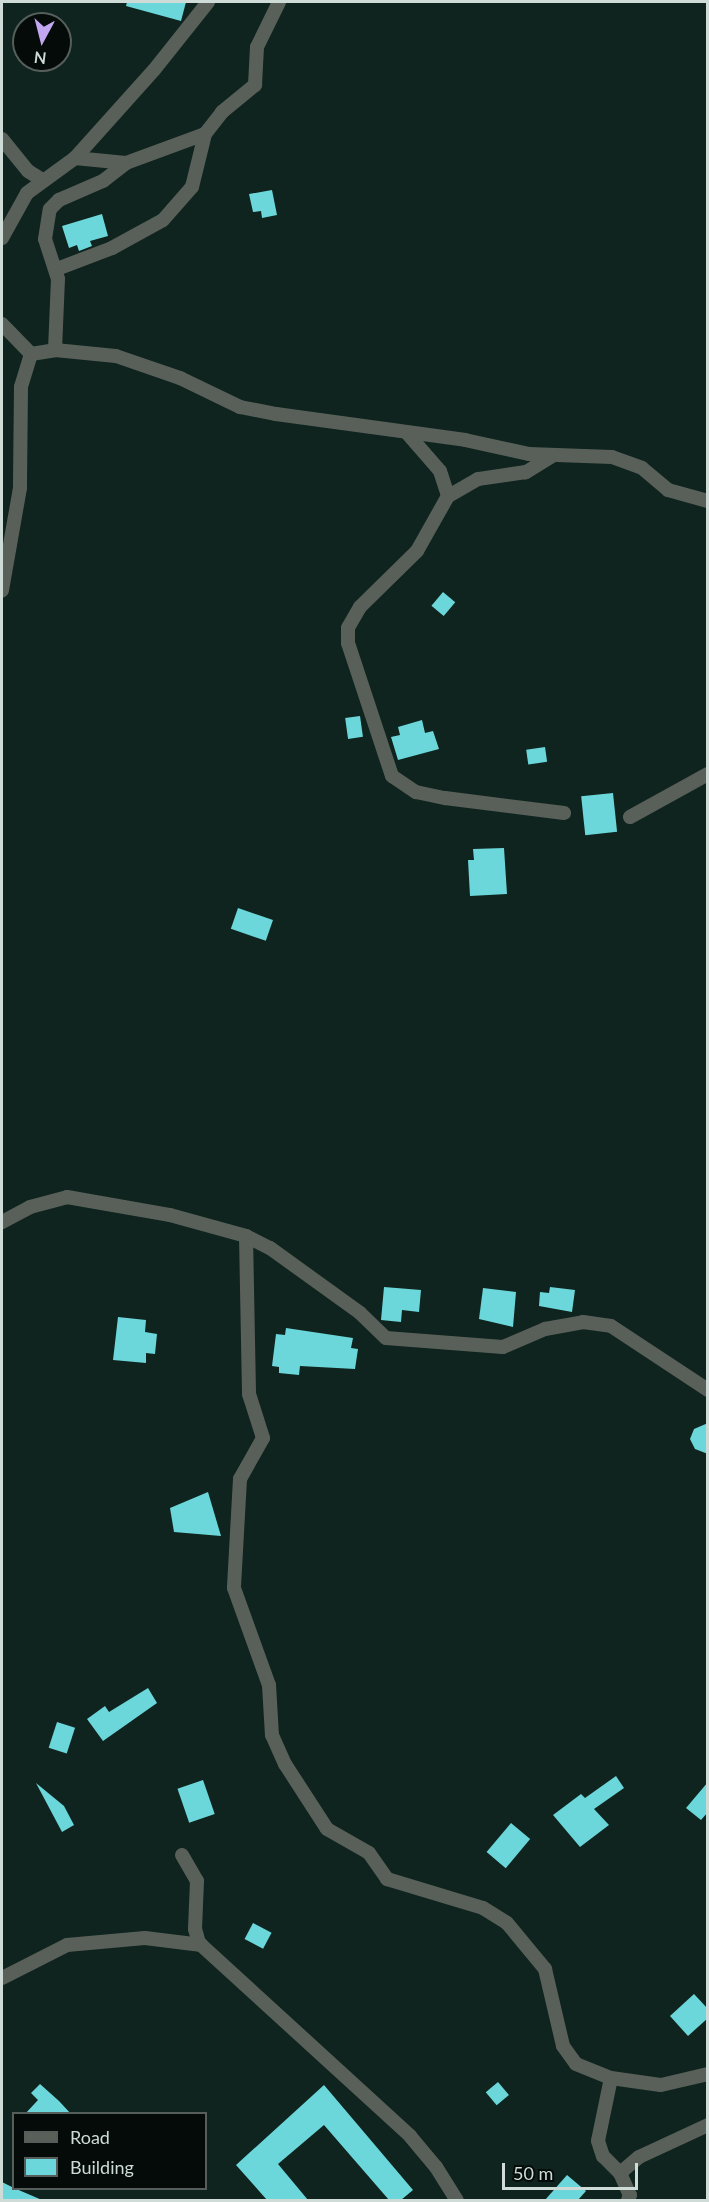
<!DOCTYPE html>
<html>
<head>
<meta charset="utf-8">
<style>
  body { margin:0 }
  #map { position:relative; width:709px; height:2202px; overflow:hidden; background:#0f241e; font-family:Lato,sans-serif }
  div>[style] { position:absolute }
  .building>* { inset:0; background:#6bd7da; transform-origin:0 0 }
  .street>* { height:14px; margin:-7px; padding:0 7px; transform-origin:7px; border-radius:7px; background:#59605a }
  span { translate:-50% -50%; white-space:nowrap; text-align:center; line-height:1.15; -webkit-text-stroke:6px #040b08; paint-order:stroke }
  .frame { position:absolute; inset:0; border:3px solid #cedbd6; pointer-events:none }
  .legend { position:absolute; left:12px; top:2112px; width:195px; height:78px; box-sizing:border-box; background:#040b08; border:2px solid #555e5a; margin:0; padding:8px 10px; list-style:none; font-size:18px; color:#cedbd6 }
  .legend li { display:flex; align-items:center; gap:12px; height:30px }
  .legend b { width:30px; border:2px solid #555e5a }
  .north { position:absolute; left:12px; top:12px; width:60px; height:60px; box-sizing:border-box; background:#040b08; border:2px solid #555e5a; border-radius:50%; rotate:187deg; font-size:16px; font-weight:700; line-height:24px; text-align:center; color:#cedbd6 }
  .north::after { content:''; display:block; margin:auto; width:21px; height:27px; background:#c4a7f1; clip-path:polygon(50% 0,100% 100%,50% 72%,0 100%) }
  .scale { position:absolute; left:502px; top:2163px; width:136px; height:27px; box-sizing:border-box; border:3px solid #cedbd6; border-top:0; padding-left:8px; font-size:18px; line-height:21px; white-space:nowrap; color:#cedbd6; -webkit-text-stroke:4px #040b08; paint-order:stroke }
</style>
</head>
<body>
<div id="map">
  <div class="building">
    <div style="clip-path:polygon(127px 2px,186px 2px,181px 21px,126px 6px)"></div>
    <div style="clip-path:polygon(272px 190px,277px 215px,262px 218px,261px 211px,253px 212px,249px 194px)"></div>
    <div style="clip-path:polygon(102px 214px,108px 236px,90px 241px,92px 246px,79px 251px,77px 245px,69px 248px,62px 226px)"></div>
    <div style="left:443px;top:592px;width:16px;height:18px;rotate:40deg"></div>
    <div style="left:360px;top:716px;width:21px;height:15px;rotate:82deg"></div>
    <div style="clip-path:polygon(422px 720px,425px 733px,433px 731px,439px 749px,398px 760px,391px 737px,400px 735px,398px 727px)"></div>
    <div style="left:545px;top:747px;width:15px;height:19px;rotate:82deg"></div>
    <div style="left:613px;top:793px;width:39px;height:32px;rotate:84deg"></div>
    <div style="clip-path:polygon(504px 848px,507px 894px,470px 896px,468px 860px,474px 860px,473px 849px)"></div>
    <div style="left:238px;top:908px;width:37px;height:22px;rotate:19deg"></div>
    <div style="clip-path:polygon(384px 1287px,421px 1290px,419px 1312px,402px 1310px,401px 1322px,381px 1320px)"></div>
    <div style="clip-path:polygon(550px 1287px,575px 1290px,572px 1312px,539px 1306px,540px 1292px,549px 1293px)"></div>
    <div style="clip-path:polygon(483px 1288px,516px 1292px,513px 1327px,479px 1319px)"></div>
    <div style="clip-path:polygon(118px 1317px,146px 1320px,145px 1332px,157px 1334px,155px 1354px,146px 1353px,146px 1363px,113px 1360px)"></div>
    <div style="clip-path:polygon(286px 1328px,353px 1338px,351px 1348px,358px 1349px,355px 1369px,300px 1366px,299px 1375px,279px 1373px,279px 1367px,272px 1366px,276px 1334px,285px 1335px)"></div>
    <div style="clip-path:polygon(708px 1423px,708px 1454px,695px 1449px,690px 1439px,694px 1429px)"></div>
    <div style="clip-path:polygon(208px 1492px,221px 1536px,174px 1532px,170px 1508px)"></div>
    <div style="clip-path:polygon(148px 1688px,157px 1703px,103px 1741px,87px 1719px,105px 1706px,109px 1712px)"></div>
    <div style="left:57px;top:1722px;width:19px;height:27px;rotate:18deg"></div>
    <div style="clip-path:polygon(616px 1776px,624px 1788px,594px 1809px,609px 1825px,580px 1847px,553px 1815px,581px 1794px,585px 1798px)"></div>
    <div style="left:203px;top:1780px;width:36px;height:27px;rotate:71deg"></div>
    <div style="clip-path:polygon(708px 1782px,708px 1812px,701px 1820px,686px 1808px)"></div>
    <div style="clip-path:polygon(36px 1783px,64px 1806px,74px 1825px,62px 1832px)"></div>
    <div style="left:511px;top:1823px;width:25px;height:38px;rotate:40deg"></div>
    <div style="left:253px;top:1923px;width:21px;height:18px;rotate:28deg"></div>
    <div style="clip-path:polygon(694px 1994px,708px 2009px,708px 2018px,688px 2036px,670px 2016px)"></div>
    <div style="left:498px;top:2082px;width:17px;height:16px;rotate:50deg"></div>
    <div style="clip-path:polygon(40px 2084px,59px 2101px,71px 2114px,25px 2114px,38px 2100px,31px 2093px)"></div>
    <div style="clip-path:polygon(324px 2085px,413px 2190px,401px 2200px,389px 2200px,324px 2125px,278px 2164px,308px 2200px,267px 2200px,236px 2165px)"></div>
    <div style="clip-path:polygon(567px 2175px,586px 2191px,578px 2200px,545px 2200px)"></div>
    <div style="clip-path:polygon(2px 2182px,14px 2188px,42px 2200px,2px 2200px)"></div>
  </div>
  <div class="street">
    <div style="left:2px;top:139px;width:41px;rotate:50.9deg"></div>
    <div style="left:28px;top:171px;width:15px;rotate:32deg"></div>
    <div style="left:75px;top:158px;width:118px;rotate:-48.1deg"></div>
    <div style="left:154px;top:70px;width:87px;rotate:-51.5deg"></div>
    <div style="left:2px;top:238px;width:51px;rotate:-60.9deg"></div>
    <div style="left:27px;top:193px;width:59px;rotate:-36.1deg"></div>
    <div style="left:75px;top:158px;width:51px;rotate:5.6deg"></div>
    <div style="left:126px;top:163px;width:84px;rotate:-20.2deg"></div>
    <div style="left:205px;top:134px;width:28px;rotate:-52deg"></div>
    <div style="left:222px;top:112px;width:43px;rotate:-39.3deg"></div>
    <div style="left:255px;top:85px;width:38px;rotate:-87deg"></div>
    <div style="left:257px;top:47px;width:50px;rotate:-63.9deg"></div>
    <div style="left:57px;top:269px;width:59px;rotate:-20.9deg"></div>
    <div style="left:112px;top:248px;width:58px;rotate:-28.8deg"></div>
    <div style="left:163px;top:220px;width:44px;rotate:-48.7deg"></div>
    <div style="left:192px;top:187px;width:55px;rotate:-76.2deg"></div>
    <div style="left:2px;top:324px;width:42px;rotate:46deg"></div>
    <div style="left:31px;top:354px;width:34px;rotate:107deg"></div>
    <div style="left:21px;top:387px;width:101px;rotate:90.6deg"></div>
    <div style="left:20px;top:488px;width:104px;rotate:100deg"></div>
    <div style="left:55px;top:350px;width:71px;rotate:-87.6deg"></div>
    <div style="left:58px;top:279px;width:42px;rotate:-108deg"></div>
    <div style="left:45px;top:239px;width:30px;rotate:-81deg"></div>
    <div style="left:50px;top:209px;width:13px;rotate:-45deg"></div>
    <div style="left:59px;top:200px;width:48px;rotate:-23.4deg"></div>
    <div style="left:103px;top:181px;width:29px;rotate:-38deg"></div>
    <div style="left:31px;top:354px;width:24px;rotate:-9deg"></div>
    <div style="left:55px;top:350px;width:61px;rotate:5.6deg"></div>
    <div style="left:116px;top:356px;width:68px;rotate:19deg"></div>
    <div style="left:180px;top:378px;width:67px;rotate:25.8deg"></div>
    <div style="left:240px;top:407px;width:37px;rotate:11deg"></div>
    <div style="left:276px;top:414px;width:191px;rotate:7.8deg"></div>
    <div style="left:465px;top:440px;width:66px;rotate:12.3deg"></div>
    <div style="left:529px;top:454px;width:83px;rotate:2.1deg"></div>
    <div style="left:612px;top:457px;width:32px;rotate:20deg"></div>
    <div style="left:642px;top:468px;width:34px;rotate:40deg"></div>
    <div style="left:668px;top:490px;width:41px;rotate:15.4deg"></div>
    <div style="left:407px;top:433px;width:50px;rotate:49deg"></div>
    <div style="left:440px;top:471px;width:26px;rotate:72deg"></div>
    <div style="left:552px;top:456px;width:31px;rotate:148deg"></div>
    <div style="left:526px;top:472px;width:49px;rotate:171.7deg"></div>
    <div style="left:478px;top:479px;width:34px;rotate:150deg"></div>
    <div style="left:448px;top:496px;width:63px;rotate:119.4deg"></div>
    <div style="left:417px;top:551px;width:80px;rotate:135.5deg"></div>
    <div style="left:360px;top:607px;width:24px;rotate:120deg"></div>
    <div style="left:348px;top:628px;width:15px;rotate:90deg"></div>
    <div style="left:348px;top:643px;width:140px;rotate:71.7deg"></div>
    <div style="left:392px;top:776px;width:29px;rotate:34deg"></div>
    <div style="left:416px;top:792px;width:30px;rotate:12deg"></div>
    <div style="left:445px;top:798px;width:120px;rotate:7.2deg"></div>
    <div style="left:630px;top:817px;width:89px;rotate:-28.9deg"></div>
    <div style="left:2px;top:1222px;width:32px;rotate:-28deg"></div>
    <div style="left:30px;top:1207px;width:38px;rotate:-15deg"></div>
    <div style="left:67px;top:1197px;width:105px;rotate:9.9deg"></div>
    <div style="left:170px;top:1215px;width:79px;rotate:15.4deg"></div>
    <div style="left:246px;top:1236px;width:27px;rotate:27deg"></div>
    <div style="left:270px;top:1248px;width:111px;rotate:35.8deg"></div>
    <div style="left:360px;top:1313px;width:36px;rotate:44deg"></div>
    <div style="left:386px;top:1338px;width:117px;rotate:4.4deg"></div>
    <div style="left:503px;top:1347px;width:46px;rotate:-23.2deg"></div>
    <div style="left:545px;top:1329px;width:39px;rotate:-10deg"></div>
    <div style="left:583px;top:1322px;width:28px;rotate:8deg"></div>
    <div style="left:611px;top:1326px;width:116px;rotate:33.4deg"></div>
    <div style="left:246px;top:1236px;width:158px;rotate:88.9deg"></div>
    <div style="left:249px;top:1394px;width:46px;rotate:72.3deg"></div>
    <div style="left:263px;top:1438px;width:47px;rotate:119.3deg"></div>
    <div style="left:240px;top:1479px;width:109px;rotate:93.2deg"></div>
    <div style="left:234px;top:1588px;width:103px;rotate:70.2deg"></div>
    <div style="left:269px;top:1685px;width:50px;rotate:86.6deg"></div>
    <div style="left:272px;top:1735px;width:32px;rotate:66deg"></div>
    <div style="left:285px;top:1764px;width:77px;rotate:57.1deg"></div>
    <div style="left:327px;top:1829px;width:48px;rotate:29.7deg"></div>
    <div style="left:369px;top:1853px;width:32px;rotate:55deg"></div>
    <div style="left:387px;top:1879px;width:100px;rotate:16.8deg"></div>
    <div style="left:483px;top:1908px;width:28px;rotate:32deg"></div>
    <div style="left:507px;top:1923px;width:60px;rotate:50.4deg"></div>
    <div style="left:545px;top:1969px;width:79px;rotate:76.8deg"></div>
    <div style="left:563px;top:2046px;width:22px;rotate:54deg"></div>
    <div style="left:576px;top:2064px;width:38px;rotate:22deg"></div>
    <div style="left:611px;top:2078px;width:50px;rotate:8deg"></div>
    <div style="left:661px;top:2085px;width:48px;rotate:-13.2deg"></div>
    <div style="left:182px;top:1855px;width:30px;rotate:60deg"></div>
    <div style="left:197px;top:1881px;width:48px;rotate:92.4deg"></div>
    <div style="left:195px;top:1929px;width:15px;rotate:74deg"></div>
    <div style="left:199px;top:1943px;width:286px;rotate:42.4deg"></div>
    <div style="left:410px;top:2136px;width:40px;rotate:50deg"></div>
    <div style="left:436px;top:2167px;width:39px;rotate:58deg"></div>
    <div style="left:2px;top:1978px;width:73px;rotate:-26.9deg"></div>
    <div style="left:67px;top:1945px;width:78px;rotate:-5.1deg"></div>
    <div style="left:145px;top:1938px;width:57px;rotate:7deg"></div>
    <div style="left:611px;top:2078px;width:64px;rotate:101.7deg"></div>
    <div style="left:598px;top:2141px;width:16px;rotate:72deg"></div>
    <div style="left:603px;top:2156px;width:24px;rotate:45deg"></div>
    <div style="left:620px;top:2173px;width:24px;rotate:66deg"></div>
    <div style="left:630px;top:2195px;width:5px;rotate:112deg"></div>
    <div style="left:620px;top:2173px;width:25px;rotate:-40deg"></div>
    <div style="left:639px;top:2157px;width:76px;rotate:-24.9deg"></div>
  </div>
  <div class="frame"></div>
  <ul class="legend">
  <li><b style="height:8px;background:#59605a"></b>Road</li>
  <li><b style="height:16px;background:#6bd7da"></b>Building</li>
  </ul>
  <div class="north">N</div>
  <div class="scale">50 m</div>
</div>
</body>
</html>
